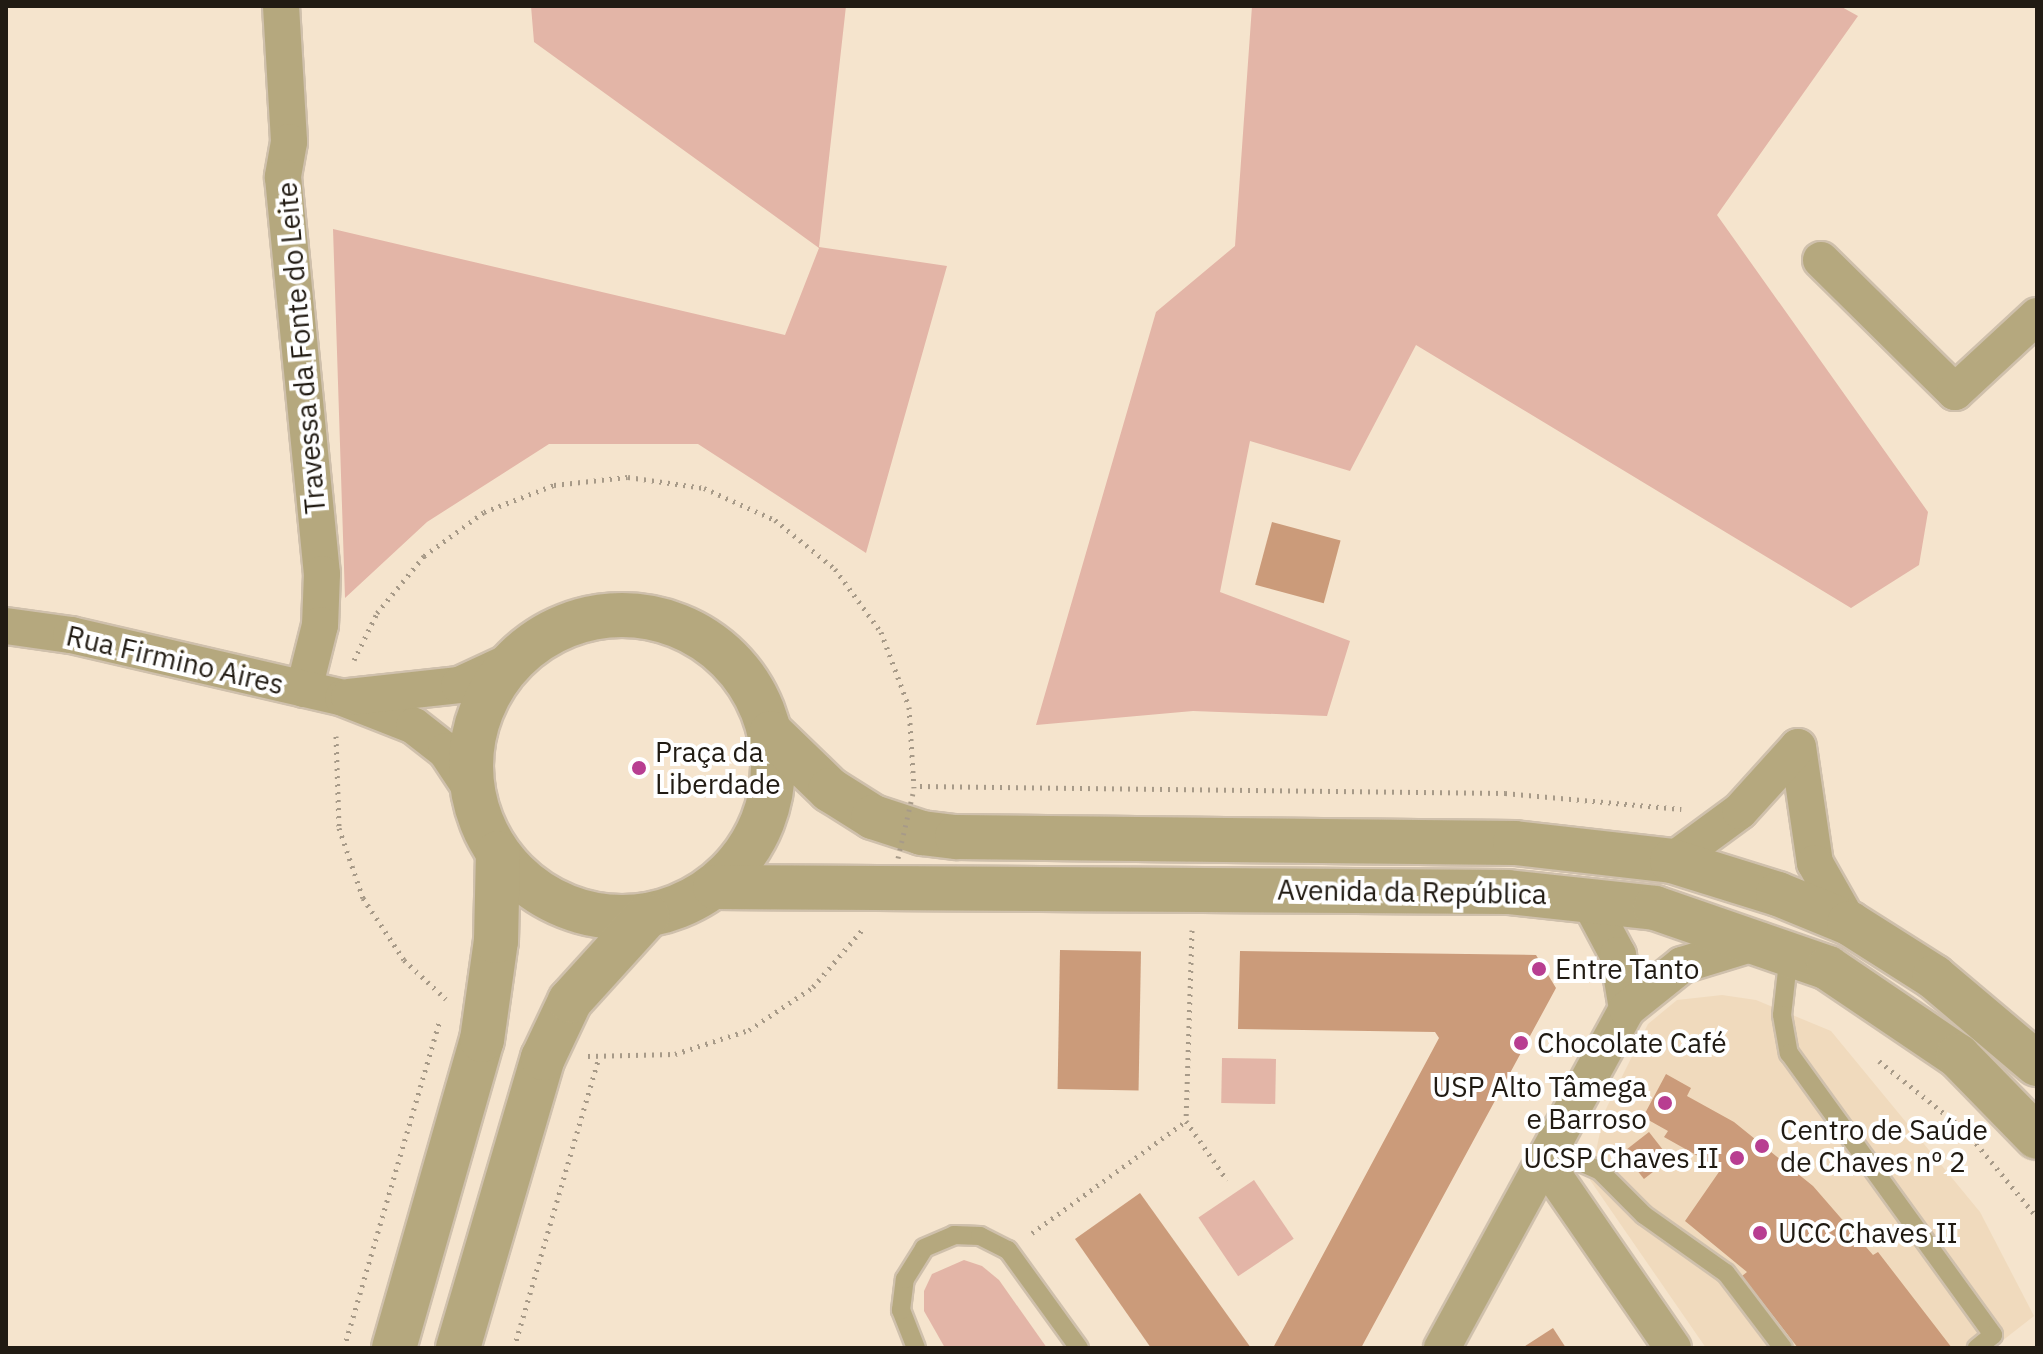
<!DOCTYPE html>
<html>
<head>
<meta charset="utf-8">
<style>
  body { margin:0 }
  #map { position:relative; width:2043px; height:1354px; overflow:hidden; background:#f5e4cd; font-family:"IBM Plex Sans",sans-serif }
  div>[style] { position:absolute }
  .built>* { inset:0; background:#f0dabd }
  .green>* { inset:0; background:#e3b5a7; transform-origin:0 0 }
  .building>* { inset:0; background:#cb9b7a; transform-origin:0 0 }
  .path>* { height:5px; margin-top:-2.5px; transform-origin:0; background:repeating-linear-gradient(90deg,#a79a88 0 2px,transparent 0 8px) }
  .roads { filter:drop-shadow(2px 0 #cfc0ac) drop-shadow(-2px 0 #cfc0ac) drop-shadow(0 2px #cfc0ac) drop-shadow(0 -2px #cfc0ac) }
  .service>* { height:18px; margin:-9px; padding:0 9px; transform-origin:9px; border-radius:9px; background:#b5a87e }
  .minor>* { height:36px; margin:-18px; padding:0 18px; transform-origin:18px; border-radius:18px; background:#b5a87e }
  .tertiary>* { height:44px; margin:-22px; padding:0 22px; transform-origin:22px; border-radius:22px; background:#b5a87e }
  .tertiary>.ring { margin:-22px; padding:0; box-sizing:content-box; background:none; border:44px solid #b5a87e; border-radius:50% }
  .path-bridge>* { height:5px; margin-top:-2.5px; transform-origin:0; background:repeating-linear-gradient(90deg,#a79a88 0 2px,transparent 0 8px) }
  .dots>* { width:22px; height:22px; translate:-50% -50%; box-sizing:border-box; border:4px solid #fff; border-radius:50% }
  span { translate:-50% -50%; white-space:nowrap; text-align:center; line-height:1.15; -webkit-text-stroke:8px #fff; paint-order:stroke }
  .street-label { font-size:28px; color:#211b13 }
  .poi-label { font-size:28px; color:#211b13 }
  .left { translate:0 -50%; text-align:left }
  .right { translate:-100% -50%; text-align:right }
  .frame { position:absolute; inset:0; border:8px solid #211b13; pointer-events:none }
</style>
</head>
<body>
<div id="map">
  <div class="built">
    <div style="clip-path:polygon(1722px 995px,1756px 1000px,1831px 1031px,1980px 1212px,2034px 1316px,1993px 1348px,1706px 1348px,1590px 1180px,1604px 1113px,1648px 1024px,1677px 1000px)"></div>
  </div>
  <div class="green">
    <div style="clip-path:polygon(531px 6px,846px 6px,819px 247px,947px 266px,866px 553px,698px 444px,549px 444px,427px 522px,345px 598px,333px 229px,785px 335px,819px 248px,534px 42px)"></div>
    <div style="clip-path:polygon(1252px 6px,1840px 6px,1858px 16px,1717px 215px,1928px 512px,1919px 565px,1851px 608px,1416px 345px,1350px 471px,1250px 441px,1220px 592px,1350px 641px,1327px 716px,1193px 711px,1036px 725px,1156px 312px,1235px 246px)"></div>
    <div style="left:1222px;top:1058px;width:54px;height:45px;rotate:1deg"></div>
    <div style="left:1254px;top:1180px;width:71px;height:67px;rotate:56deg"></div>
    <div style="clip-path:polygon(964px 1260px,982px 1266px,999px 1280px,1047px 1348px,945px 1348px,924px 1311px,924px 1291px,932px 1274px)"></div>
  </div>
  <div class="building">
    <div style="left:1272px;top:522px;width:71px;height:65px;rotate:15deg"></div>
    <div style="left:1060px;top:950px;width:81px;height:139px;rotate:1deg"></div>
    <div style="clip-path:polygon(1240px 951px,1536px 955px,1556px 988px,1361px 1348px,1273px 1348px,1439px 1038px,1435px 1032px,1238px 1029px)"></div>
    <div style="clip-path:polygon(1666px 1074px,1691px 1088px,1687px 1096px,1734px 1122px,1813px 1186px,1873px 1255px,1878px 1252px,1952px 1348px,1798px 1348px,1742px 1276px,1747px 1272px,1685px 1221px,1721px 1169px,1664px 1137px,1668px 1131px,1643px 1117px)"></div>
    <div style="left:1649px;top:1132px;width:34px;height:33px;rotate:52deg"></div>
    <div style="clip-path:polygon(1140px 1193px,1251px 1348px,1151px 1348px,1075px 1239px)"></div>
    <div style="clip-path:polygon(1553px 1328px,1566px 1348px,1522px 1348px)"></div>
  </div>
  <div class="path">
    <div style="left:354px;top:660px;width:52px;rotate:-63.9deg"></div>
    <div style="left:377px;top:613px;width:74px;rotate:-50.5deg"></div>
    <div style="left:424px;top:556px;width:74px;rotate:-36.3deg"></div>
    <div style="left:484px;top:512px;width:75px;rotate:-21.1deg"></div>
    <div style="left:554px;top:485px;width:74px;rotate:-6.2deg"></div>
    <div style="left:628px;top:477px;width:77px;rotate:8.2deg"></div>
    <div style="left:704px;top:488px;width:78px;rotate:24.3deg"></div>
    <div style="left:775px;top:520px;width:77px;rotate:39.2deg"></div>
    <div style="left:835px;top:569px;width:78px;rotate:53.9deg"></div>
    <div style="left:881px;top:632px;width:80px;rotate:69.5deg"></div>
    <div style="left:909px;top:707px;width:81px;rotate:86.5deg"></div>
    <div style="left:336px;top:736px;width:92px;rotate:88.1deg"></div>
    <div style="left:339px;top:828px;width:74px;rotate:71.1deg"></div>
    <div style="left:363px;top:898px;width:74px;rotate:56.5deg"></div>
    <div style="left:404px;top:960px;width:57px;rotate:42.9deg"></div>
    <div style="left:920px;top:786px;width:585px;rotate:0.69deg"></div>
    <div style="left:1505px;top:793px;width:177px;rotate:5.2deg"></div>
    <div style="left:1192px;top:930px;width:191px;rotate:91.8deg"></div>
    <div style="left:1186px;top:1121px;width:72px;rotate:55.2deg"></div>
    <div style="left:588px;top:1056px;width:87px;rotate:-1.3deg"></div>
    <div style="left:675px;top:1054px;width:78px;rotate:-18deg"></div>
    <div style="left:749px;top:1030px;width:77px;rotate:-33.9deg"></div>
    <div style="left:813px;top:987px;width:75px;rotate:-49.3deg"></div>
    <div style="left:1879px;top:1061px;width:112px;rotate:38.8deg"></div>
    <div style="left:1966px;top:1131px;width:112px;rotate:50.5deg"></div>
    <div style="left:1032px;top:1233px;width:190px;rotate:-36deg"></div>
    <div style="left:344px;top:1348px;width:343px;rotate:-73.7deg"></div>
    <div style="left:514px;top:1348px;width:302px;rotate:-73.7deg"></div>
  </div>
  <div class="roads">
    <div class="service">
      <div style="left:1789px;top:953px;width:62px;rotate:96.4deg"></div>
      <div style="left:1782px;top:1015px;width:39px;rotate:80deg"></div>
      <div style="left:1789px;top:1053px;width:348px;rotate:54.1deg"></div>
      <div style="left:1993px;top:1335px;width:21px;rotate:141deg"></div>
      <div style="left:1544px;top:1160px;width:25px;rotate:-7deg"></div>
      <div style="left:1569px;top:1157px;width:34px;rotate:24deg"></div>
      <div style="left:1600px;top:1171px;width:62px;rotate:45deg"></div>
      <div style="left:1644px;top:1215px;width:100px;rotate:35.3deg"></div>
      <div style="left:1726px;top:1273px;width:94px;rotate:52.8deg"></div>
      <div style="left:916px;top:1348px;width:41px;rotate:-111.5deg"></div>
      <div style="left:901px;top:1310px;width:31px;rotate:-83deg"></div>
      <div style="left:905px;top:1279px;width:36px;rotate:-58deg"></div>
      <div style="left:924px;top:1248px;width:33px;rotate:-23deg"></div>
      <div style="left:954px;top:1235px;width:26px;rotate:2deg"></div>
      <div style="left:980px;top:1236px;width:31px;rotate:27deg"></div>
      <div style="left:1008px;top:1250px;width:121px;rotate:54.1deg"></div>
    </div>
    <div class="minor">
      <div style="left:281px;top:6px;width:136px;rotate:86.6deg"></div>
      <div style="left:289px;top:142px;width:36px;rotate:100deg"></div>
      <div style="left:283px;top:177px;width:399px;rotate:84.4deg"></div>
      <div style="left:322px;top:574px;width:51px;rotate:92.2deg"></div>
      <div style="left:320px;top:625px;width:66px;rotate:104deg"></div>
      <div style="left:1821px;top:260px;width:188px;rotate:44.6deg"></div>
      <div style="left:1955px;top:392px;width:112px;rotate:-42.8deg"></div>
      <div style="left:6px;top:626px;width:66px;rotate:7.9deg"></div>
      <div style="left:71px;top:635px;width:279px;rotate:13deg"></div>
      <div style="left:343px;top:698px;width:76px;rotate:21.5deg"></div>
      <div style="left:414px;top:726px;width:41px;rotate:38deg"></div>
      <div style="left:446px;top:751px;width:49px;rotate:56.6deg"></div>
      <div style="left:349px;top:697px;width:111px;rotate:-6.2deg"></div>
      <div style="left:459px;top:685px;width:60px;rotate:-24.8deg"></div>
      <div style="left:1798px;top:747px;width:117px;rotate:81.7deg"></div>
      <div style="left:1815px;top:863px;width:69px;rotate:60.5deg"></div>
      <div style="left:1672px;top:861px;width:84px;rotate:-36.3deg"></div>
      <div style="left:1740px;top:811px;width:86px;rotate:-47.8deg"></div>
      <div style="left:1587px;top:897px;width:66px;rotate:61.9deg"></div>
      <div style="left:1618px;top:955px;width:55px;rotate:80.5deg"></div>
      <div style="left:1544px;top:1161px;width:227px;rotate:55.4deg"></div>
      <div style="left:1442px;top:1348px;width:386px;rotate:-61.4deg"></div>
      <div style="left:1627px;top:1009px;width:70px;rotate:-38.7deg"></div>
      <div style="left:1682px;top:965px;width:83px;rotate:-16.9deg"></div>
    </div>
    <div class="tertiary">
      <div class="ring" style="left:471px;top:615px;width:258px;height:258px"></div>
      <div style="left:771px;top:733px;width:82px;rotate:44deg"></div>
      <div style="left:830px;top:790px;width:51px;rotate:32.1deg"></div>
      <div style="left:873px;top:817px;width:52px;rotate:18.1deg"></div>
      <div style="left:922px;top:833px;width:35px;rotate:7deg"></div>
      <div style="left:957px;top:837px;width:558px;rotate:0.62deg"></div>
      <div style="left:1515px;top:843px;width:158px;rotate:6.5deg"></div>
      <div style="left:1672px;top:861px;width:111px;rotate:17.3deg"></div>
      <div style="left:1778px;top:894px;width:77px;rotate:22.2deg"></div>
      <div style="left:1849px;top:923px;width:101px;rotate:32.4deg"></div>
      <div style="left:1934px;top:977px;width:135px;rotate:40.2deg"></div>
      <div style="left:715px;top:887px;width:793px;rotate:0.36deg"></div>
      <div style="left:1508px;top:892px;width:148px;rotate:6.2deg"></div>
      <div style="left:1655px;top:908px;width:183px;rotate:19.1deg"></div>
      <div style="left:1828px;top:968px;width:157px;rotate:34.1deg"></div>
      <div style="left:1958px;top:1056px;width:113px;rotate:45.7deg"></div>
      <div style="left:394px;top:1348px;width:320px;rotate:-74.1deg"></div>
      <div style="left:482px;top:1040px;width:100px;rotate:-82deg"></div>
      <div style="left:496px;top:941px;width:88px;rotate:-88.7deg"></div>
      <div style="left:458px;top:1348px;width:302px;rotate:-73.7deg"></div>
      <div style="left:543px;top:1058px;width:63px;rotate:-64.7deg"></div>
      <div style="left:570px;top:1001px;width:115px;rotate:-47.8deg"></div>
    </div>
  </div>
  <div class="path-bridge">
    <div style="left:898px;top:858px;width:67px;rotate:-77deg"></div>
  </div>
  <div class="dots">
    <div style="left:639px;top:768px;background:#b83e91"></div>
    <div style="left:1539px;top:969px;background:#b83e91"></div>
    <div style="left:1521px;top:1043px;background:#b83e91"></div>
    <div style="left:1665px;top:1103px;background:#b83e91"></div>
    <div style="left:1762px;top:1146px;background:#b83e91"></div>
    <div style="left:1737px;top:1158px;background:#b83e91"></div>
    <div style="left:1760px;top:1233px;background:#b83e91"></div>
  </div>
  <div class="street-label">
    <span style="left:301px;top:348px;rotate:-95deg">Travessa da Fonte do Leite</span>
    <span style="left:175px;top:660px;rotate:13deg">Rua Firmino Aires</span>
    <span style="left:1412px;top:892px;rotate:1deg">Avenida da República</span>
  </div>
  <div class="poi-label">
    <span class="left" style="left:655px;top:768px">Praça da<br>Liberdade</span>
    <span class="left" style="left:1555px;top:969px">Entre Tanto</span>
    <span class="left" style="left:1537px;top:1043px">Chocolate Café</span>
    <span class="right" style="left:1647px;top:1103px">USP Alto Tâmega<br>e Barroso</span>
    <span class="left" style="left:1780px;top:1146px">Centro de Saúde<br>de Chaves nº 2</span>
    <span class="right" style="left:1719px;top:1158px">UCSP Chaves II</span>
    <span class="left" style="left:1778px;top:1233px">UCC Chaves II</span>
  </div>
  <div class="frame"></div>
</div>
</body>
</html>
